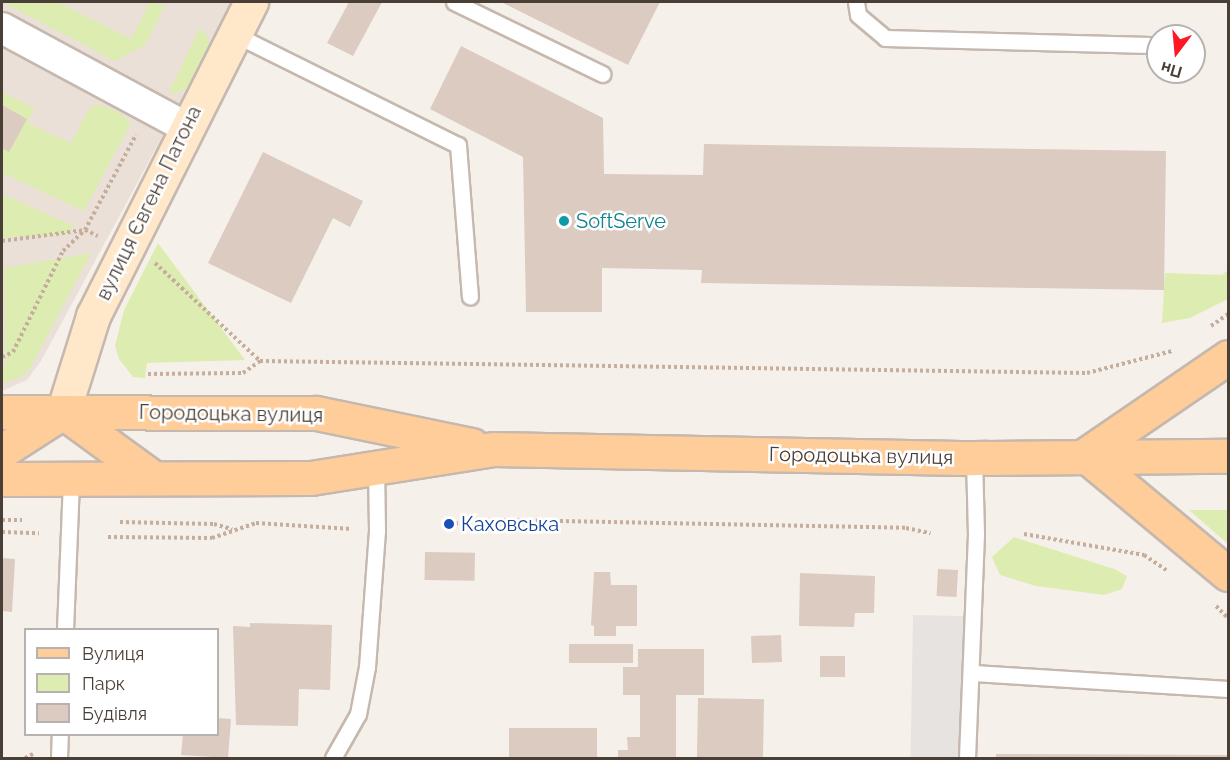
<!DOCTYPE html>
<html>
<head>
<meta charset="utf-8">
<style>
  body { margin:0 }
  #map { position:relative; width:1230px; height:760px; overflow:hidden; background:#f6f0ea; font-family:Raleway,sans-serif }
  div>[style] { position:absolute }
  .residential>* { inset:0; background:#eae0d7 }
  .green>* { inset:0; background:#ddecb0 }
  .parking>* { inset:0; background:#e7e3e1; transform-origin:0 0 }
  .building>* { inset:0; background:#dbcbc1; transform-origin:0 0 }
  .path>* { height:4px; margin-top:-2px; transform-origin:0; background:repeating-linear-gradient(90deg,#c5ae9b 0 3px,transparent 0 6px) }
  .roads { filter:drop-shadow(2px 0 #c5b8ae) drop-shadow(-2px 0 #c5b8ae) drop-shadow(0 2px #c5b8ae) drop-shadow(0 -2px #c5b8ae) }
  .lane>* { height:15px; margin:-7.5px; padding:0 7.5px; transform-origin:7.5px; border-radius:7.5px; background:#fff }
  .street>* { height:30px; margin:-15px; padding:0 15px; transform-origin:15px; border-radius:15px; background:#fff }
  .secondary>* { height:33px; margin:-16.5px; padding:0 16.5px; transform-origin:16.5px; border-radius:16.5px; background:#ffe7ca }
  .primary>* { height:33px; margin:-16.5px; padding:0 16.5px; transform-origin:16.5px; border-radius:16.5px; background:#ffcd99 }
  .dots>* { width:16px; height:16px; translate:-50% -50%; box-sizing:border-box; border:3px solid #fff; border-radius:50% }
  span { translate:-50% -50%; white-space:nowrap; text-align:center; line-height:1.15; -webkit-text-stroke:5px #fff; paint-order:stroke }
  .street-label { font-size:20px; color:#4a3f37 }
  .culture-label { font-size:20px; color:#0d838f }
  .left { translate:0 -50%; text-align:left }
  .transit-label { font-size:20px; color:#164399 }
  .frame { position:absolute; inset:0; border:3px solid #4a3f37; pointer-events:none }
  .legend { position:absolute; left:24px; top:628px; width:195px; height:108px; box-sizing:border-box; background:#fff; border:2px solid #b7b2af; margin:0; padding:8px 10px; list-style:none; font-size:18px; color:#4a3f37 }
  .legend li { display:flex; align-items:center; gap:12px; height:30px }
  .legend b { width:30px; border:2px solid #b7b2af }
  .north { position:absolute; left:1146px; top:24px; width:60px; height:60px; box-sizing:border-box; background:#fff; border:2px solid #b7b2af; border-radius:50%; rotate:196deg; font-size:16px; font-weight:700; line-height:24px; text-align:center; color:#4a3f37 }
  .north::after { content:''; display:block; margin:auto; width:21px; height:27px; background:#ff1724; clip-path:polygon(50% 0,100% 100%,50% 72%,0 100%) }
</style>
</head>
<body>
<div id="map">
  <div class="residential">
    <div style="clip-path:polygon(2px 2px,235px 2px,41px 361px,27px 380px,2px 391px)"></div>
  </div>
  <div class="green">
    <div style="clip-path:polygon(2px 2px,57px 2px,131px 39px,150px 2px,165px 6px,145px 45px,115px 61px)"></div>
    <div style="clip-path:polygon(200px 27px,209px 39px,208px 46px,186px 90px,168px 94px)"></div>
    <div style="clip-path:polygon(2px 92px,34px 108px,28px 123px,71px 143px,89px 109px,96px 104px,117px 111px,131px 123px,84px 211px,2px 173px,2px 148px,9px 152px,26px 119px,2px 105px)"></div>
    <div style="clip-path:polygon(2px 194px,74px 226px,68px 234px,2px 238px)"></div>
    <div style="clip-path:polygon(158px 243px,245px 360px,147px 363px,145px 378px,133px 377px,119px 359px,115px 346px,124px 310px)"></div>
    <div style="clip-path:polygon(91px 253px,30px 368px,22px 376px,2px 384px,2px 366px,6px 366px,4px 268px)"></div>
    <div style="clip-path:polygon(1228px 270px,1228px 299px,1190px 318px,1162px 323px,1165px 273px,1222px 275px)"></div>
    <div style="clip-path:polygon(1189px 510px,1228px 510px,1228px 544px)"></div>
    <div style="clip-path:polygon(1014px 537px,1114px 569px,1127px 576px,1122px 589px,1104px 595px,1036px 586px,1000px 575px,992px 557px)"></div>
  </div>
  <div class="parking">
    <div style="left:913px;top:615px;width:51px;height:143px;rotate:1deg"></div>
  </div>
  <div class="building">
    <div style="clip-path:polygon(349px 2px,382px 2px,353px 56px,327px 43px)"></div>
    <div style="clip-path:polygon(501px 2px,660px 2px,628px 65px)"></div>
    <div style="clip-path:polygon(461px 46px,603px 118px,604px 174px,703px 175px,704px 144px,1166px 151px,1164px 290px,701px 283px,702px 270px,602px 268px,602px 312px,526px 312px,523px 157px,430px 109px)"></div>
    <div style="clip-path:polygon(2px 105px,27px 119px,9px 152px,2px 148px)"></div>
    <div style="clip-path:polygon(263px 152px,363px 201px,350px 227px,333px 218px,291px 303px,208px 263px)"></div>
    <div style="left:425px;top:552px;width:50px;height:28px;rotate:1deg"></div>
    <div style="clip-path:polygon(2px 558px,15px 559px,12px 612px,2px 611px)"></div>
    <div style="left:938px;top:569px;width:20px;height:27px;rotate:3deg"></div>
    <div style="clip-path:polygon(594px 572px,610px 572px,611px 585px,637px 585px,637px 626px,616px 626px,616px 636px,594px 636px,594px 626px,591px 625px)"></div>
    <div style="clip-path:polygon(800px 573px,875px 576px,874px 613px,855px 613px,854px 627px,799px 626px)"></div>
    <div style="clip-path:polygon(250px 623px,332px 625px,330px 690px,299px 689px,298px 726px,236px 725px,233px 626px,250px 627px)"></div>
    <div style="left:781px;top:635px;width:27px;height:30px;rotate:88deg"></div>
    <div style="left:633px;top:644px;width:19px;height:64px;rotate:90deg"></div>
    <div style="clip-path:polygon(638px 649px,704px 649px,704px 695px,676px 695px,676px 758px,618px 758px,618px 750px,628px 750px,627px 737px,640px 737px,640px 695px,623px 695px,623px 667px,638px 667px)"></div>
    <div style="left:820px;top:656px;width:25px;height:21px"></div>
    <div style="left:698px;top:698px;width:66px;height:60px;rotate:1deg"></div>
    <div style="clip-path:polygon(218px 718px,231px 719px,228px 758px,181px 755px,183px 734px,218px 734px)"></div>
    <div style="left:597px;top:728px;width:30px;height:88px;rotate:90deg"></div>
    <div style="clip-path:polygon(996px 754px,1228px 755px,1228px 758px,996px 758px)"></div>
  </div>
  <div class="path">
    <div style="left:2px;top:241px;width:84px;rotate:-7.5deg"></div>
    <div style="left:85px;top:230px;width:108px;rotate:-61.8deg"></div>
    <div style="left:155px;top:263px;width:144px;rotate:43deg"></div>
    <div style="left:1211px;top:326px;width:21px;rotate:-35deg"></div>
    <div style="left:2px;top:357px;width:12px;rotate:-24deg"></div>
    <div style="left:13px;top:352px;width:113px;rotate:-63.7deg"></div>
    <div style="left:63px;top:251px;width:30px;rotate:-44deg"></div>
    <div style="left:85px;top:230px;width:14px;rotate:25deg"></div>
    <div style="left:148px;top:374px;width:95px;rotate:-0.6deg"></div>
    <div style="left:243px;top:373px;width:21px;rotate:-35deg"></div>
    <div style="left:260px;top:361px;width:827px;rotate:0.83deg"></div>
    <div style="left:1087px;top:373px;width:88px;rotate:-14.5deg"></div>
    <div style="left:2px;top:520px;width:20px"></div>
    <div style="left:120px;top:522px;width:94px;rotate:1.2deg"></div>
    <div style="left:214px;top:524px;width:19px;rotate:16deg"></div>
    <div style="left:449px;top:524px;width:57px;rotate:-4deg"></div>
    <div style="left:506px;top:520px;width:400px;rotate:1.1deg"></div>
    <div style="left:906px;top:528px;width:25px;rotate:12deg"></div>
    <div style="left:2px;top:532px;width:37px;rotate:2deg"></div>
    <div style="left:1024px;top:534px;width:122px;rotate:9.9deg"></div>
    <div style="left:1144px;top:555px;width:27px;rotate:34deg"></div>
    <div style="left:108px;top:537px;width:104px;rotate:0.6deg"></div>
    <div style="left:212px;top:538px;width:46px;rotate:-18.8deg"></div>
    <div style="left:256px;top:523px;width:96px;rotate:3.6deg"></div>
    <div style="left:1216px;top:606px;width:17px;rotate:45deg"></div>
    <div style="left:25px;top:758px;width:11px;rotate:-27deg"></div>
  </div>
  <div class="roads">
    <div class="lane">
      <div style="left:454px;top:2px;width:165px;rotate:25.9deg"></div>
      <div style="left:856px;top:2px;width:13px;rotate:81deg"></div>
      <div style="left:858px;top:15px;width:35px;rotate:40deg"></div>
      <div style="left:885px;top:38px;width:265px;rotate:1.5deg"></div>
      <div style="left:234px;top:34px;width:250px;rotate:26.4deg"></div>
      <div style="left:458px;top:145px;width:152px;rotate:85.5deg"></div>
      <div style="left:65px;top:630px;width:152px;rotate:-87.7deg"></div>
      <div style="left:973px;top:673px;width:256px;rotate:3.6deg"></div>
      <div style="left:59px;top:758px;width:24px;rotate:-88deg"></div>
      <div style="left:333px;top:758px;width:51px;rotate:-60.4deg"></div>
      <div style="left:358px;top:714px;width:48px;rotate:-79.2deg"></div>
      <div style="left:367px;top:667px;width:137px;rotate:-85.8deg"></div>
      <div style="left:377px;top:530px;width:62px;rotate:-90.9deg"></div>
      <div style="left:967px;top:758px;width:224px;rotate:-87.7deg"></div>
      <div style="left:976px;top:534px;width:76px;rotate:-91.5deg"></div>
    </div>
    <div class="street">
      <div style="left:2px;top:28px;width:209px;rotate:28.3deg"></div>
    </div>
    <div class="secondary">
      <div style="left:63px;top:412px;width:101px;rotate:-72.6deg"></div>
      <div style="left:93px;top:316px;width:352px;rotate:-63.3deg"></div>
    </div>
    <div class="primary">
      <div style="left:2px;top:412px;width:314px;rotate:0.2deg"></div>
      <div style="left:316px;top:413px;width:159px;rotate:11.6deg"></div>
      <div style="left:63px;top:412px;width:110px;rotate:36.1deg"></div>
      <div style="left:2px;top:451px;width:72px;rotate:-32.6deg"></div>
      <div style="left:1085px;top:455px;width:186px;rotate:39.8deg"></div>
      <div style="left:1085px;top:455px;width:173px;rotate:-34.4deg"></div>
      <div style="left:2px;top:479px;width:309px;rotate:-0.2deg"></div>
      <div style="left:311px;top:478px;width:185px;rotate:-9deg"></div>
      <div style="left:494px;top:449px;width:480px;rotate:1.1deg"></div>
      <div style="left:974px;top:458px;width:254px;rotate:-0.5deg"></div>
    </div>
  </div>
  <div class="dots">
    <div style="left:564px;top:221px;background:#0f9aa8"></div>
    <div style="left:449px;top:524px;background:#1a4fb4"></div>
  </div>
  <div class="street-label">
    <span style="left:149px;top:203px;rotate:-64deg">вулиця Євгена Патона</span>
    <span style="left:231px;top:414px;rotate:1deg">Городоцька вулиця</span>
    <span style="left:861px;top:456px;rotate:1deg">Городоцька вулиця</span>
  </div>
  <div class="culture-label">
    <span class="left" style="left:576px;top:221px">SoftServe</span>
  </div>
  <div class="transit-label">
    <span class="left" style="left:461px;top:524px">Каховська</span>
  </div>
  <div class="frame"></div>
  <ul class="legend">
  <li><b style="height:8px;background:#ffcd99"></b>Вулиця</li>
  <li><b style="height:16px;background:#ddecb0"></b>Парк</li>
  <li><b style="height:16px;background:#dbcbc1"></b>Будівля</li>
  </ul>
  <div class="north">Пн</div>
</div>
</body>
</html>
